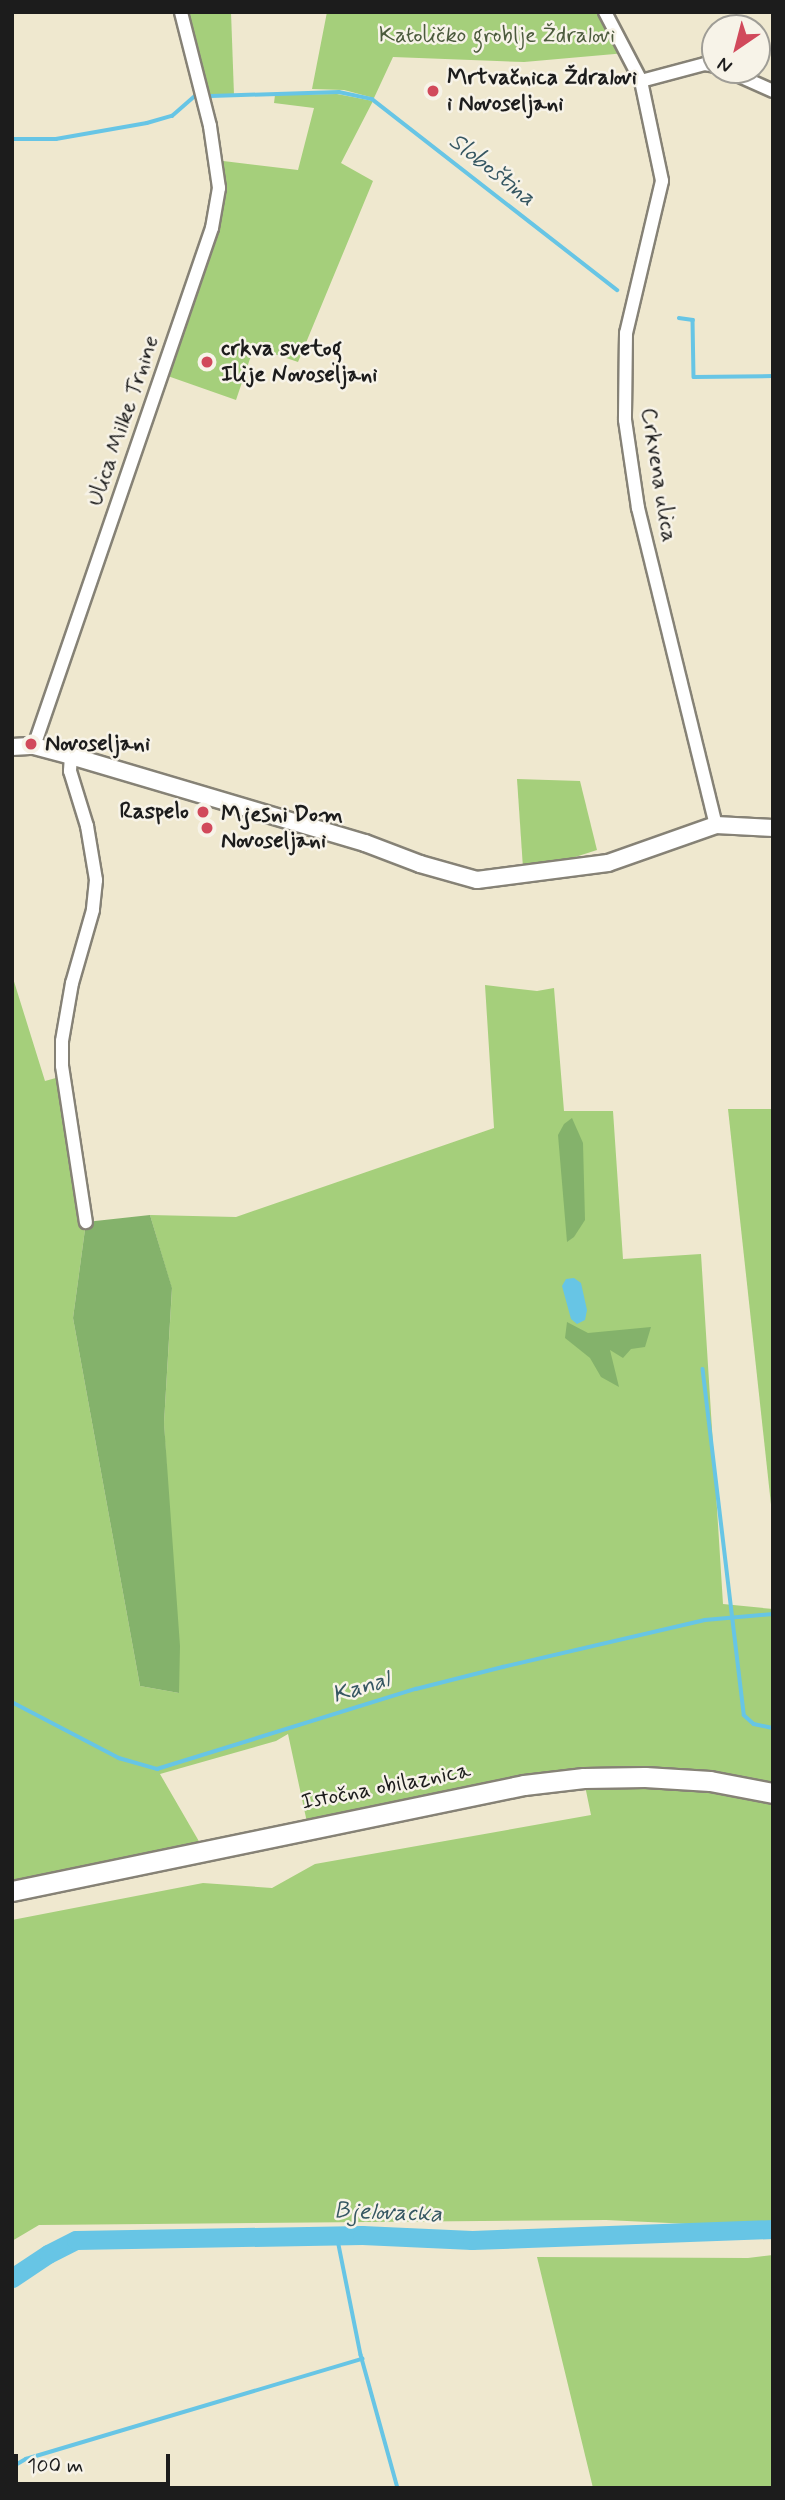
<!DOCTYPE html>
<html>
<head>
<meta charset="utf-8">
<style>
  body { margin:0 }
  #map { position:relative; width:785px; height:2500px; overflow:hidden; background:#efe8cf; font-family:Mynerve,sans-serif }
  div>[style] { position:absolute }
  .green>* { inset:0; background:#a5cf7b }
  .forest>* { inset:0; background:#84b26b }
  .water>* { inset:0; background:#67c5e5 }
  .stream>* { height:3.5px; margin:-1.75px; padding:0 1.75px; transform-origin:1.75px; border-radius:1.75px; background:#67c5e5 }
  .river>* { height:19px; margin:-9.5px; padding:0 9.5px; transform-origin:9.5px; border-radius:9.5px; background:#67c5e5 }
  .roads { filter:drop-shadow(2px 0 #868276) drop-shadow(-2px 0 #868276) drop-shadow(0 2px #868276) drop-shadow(0 -2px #868276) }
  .minor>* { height:12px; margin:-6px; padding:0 6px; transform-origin:6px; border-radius:6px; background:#fff }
  .secondary>* { height:16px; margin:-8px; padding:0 8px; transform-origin:8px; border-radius:8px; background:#fff }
  .primary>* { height:19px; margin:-9.5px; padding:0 9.5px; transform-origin:9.5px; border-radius:9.5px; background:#fff }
  .dots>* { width:19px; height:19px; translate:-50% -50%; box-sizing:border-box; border:4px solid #f7f3e8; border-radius:50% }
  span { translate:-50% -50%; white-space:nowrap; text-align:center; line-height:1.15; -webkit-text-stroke:5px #f7f3e8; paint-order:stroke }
  .park-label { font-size:23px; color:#4c5b3d }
  .poi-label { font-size:23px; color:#1c1c1c; font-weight:700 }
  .left { translate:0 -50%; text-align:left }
  .right { translate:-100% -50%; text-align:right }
  .street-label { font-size:23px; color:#1c1c1c }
  .water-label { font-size:24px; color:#365762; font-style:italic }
  .frame { position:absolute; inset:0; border:14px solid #1c1c1c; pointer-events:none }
  .north { position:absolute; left:701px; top:14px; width:70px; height:70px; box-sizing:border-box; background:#f7f3e8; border:2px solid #9f9d96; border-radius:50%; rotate:215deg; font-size:19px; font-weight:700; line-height:28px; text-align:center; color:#1c1c1c }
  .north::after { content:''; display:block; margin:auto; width:24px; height:32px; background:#d1495b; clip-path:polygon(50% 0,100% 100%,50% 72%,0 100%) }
  .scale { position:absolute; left:14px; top:2454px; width:156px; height:32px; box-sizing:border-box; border:4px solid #1c1c1c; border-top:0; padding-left:9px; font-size:21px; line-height:24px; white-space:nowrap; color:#1c1c1c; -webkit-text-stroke:5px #f7f3e8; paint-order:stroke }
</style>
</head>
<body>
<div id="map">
  <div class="green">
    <div style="clip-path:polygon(231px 12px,234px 95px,204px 96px,184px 13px)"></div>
    <div style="clip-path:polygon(327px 12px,605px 12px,626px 53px,524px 62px,393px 57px,374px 98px,344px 90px,312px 89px)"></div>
    <div style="clip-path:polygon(337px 94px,373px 101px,341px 163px,373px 181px,298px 362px,254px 347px,236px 400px,162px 374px,212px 228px,215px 160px,298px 170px,314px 108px,274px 103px,275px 95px)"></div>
    <div style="clip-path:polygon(517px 779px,580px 781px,597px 850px,541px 868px,523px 868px)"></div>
    <div style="clip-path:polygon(12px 975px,45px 1081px,63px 1076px,86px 1222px,73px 1318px,140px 1686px,179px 1693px,164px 1423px,172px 1289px,150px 1215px,236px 1217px,494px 1128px,485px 985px,537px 991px,554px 988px,564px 1111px,613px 1111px,623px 1259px,701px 1254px,723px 1604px,773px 1609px,773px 2228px,606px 2220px,39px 2225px,12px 2241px,12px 1920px,203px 1883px,272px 1888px,315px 1864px,591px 1815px,584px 1781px,308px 1827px,288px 1734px,276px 1741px,160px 1774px,204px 1850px,12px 1891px)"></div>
    <div style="clip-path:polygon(728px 1109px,773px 1109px,773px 1523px)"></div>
    <div style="clip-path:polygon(773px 2255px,773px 2488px,593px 2488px,537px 2257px,748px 2258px)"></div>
  </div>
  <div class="forest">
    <div style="clip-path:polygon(572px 1118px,583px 1143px,585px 1220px,574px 1237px,567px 1242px,558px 1135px,564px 1124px)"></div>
    <div style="clip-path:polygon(150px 1215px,172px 1288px,164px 1423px,180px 1646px,179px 1693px,140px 1686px,73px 1318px,86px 1222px)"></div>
    <div style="clip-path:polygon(567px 1322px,588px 1333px,651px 1327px,645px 1347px,631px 1349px,623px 1358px,610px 1350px,619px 1387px,601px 1377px,590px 1358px,565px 1338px)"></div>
  </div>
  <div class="water">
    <div style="clip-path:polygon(574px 1278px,581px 1283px,587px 1310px,585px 1320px,577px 1324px,571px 1319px,562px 1286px,566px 1279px)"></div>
  </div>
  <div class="stream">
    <div style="left:211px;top:96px;width:128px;rotate:-1.8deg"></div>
    <div style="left:339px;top:92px;width:34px;rotate:12deg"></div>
    <div style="left:372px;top:99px;width:311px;rotate:37.9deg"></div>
    <div style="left:12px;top:139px;width:44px"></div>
    <div style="left:56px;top:139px;width:92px;rotate:-10deg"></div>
    <div style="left:147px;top:123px;width:26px;rotate:-16deg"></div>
    <div style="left:172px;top:116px;width:29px;rotate:-41deg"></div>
    <div style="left:679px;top:318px;width:14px;rotate:8deg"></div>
    <div style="left:693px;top:320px;width:57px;rotate:89deg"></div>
    <div style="left:694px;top:377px;width:79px;rotate:-0.7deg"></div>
    <div style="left:703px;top:1369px;width:348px;rotate:83.2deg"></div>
    <div style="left:744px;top:1715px;width:13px;rotate:42deg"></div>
    <div style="left:754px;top:1724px;width:19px;rotate:12deg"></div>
    <div style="left:12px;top:1702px;width:121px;rotate:27.6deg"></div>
    <div style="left:119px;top:1758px;width:40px;rotate:16deg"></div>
    <div style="left:157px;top:1769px;width:271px;rotate:-17.2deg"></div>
    <div style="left:416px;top:1689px;width:90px;rotate:-14.2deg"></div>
    <div style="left:503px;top:1667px;width:207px;rotate:-13.1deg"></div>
    <div style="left:705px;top:1620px;width:68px;rotate:-5deg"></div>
    <div style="left:337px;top:2235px;width:122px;rotate:78.7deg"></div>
    <div style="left:361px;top:2355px;width:138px;rotate:74.5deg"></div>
    <div style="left:12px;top:2467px;width:16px;rotate:-30deg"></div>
    <div style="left:26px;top:2459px;width:351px;rotate:-16.6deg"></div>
  </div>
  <div class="river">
    <div style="left:12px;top:2278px;width:43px;rotate:-33.7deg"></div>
    <div style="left:48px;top:2254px;width:31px;rotate:-27deg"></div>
    <div style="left:76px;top:2240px;width:286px;rotate:-1deg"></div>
    <div style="left:362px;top:2235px;width:110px;rotate:2.6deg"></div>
    <div style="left:472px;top:2240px;width:301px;rotate:-2.1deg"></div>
  </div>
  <div class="roads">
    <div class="minor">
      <div style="left:605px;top:12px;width:78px;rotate:62.4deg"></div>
      <div style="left:641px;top:81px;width:102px;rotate:78.1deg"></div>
      <div style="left:662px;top:181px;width:156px;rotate:103.3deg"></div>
      <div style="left:626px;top:333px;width:87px;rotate:90.7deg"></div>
      <div style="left:625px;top:420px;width:89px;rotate:81.6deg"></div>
      <div style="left:638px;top:508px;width:326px;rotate:76.2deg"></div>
      <div style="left:726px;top:70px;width:51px;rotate:24.1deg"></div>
      <div style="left:641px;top:81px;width:66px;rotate:-14.9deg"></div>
      <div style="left:705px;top:64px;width:10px;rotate:11deg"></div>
      <div style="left:34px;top:746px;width:548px;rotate:-71.04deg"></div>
      <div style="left:212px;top:228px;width:41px;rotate:-80.1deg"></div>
      <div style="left:219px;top:188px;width:63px;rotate:-98.3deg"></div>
      <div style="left:210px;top:126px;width:118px;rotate:-104.3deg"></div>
      <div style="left:71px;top:756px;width:15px;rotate:94deg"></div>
      <div style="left:70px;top:771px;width:58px;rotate:72.8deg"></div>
      <div style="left:87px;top:826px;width:55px;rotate:80.5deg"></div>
      <div style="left:96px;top:880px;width:30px;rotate:96deg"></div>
      <div style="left:93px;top:910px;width:76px;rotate:106deg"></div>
      <div style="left:72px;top:983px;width:59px;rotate:99.8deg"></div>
      <div style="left:62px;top:1041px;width:25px;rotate:90deg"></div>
      <div style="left:62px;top:1066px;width:158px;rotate:81.3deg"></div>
    </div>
    <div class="secondary">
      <div style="left:12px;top:747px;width:22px;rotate:-3deg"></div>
      <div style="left:34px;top:746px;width:38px;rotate:15deg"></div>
      <div style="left:71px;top:756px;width:307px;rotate:16.5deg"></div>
      <div style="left:365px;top:843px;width:59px;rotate:20.9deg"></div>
      <div style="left:420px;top:864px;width:59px;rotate:15.7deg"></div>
      <div style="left:477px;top:880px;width:132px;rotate:-7.4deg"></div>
      <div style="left:608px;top:863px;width:114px;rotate:-19.4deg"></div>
      <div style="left:716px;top:825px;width:57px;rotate:3deg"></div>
    </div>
    <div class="primary">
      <div style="left:12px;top:1891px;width:523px;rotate:-11.7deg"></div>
      <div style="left:524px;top:1785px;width:60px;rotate:-6.7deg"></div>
      <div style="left:584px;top:1778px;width:61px;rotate:-0.9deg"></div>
      <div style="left:645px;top:1777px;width:65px;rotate:3.5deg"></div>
      <div style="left:710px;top:1781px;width:64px;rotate:10.8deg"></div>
    </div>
  </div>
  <div class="dots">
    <div style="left:433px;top:91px;background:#d1495b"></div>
    <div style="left:207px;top:362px;background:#d1495b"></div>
    <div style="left:31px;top:744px;background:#d1495b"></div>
    <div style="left:203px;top:812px;background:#d1495b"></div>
    <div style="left:207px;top:828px;background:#d1495b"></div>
  </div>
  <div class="park-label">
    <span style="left:497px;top:36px">Katoličko groblje Ždralovi</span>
  </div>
  <div class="poi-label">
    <span class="left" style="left:447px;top:91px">Mrtvačnica Ždralovi<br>i Novoseljani</span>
    <span class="left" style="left:221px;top:362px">crkva svetog<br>Ilije Novoseljani</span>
    <span class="left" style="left:45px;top:744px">Novoseljani</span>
    <span class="right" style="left:189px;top:812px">Raspelo</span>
    <span class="left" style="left:221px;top:828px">Mjesni Dom<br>Novoseljani</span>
  </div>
  <div class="street-label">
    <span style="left:124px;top:421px;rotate:-71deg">Ulica Milke Trnine</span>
    <span style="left:658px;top:475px;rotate:81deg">Crkvena ulica</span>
    <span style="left:386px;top:1787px;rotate:-11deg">Istočna obilaznica</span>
  </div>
  <div class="water-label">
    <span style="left:492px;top:170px;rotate:38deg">Sloboština</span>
    <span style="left:361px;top:1688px;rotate:-17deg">Kanal</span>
    <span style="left:388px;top:2213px;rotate:2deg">Bjelovacka</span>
  </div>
  <div class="frame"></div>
  <div class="north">N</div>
  <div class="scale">100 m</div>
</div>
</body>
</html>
